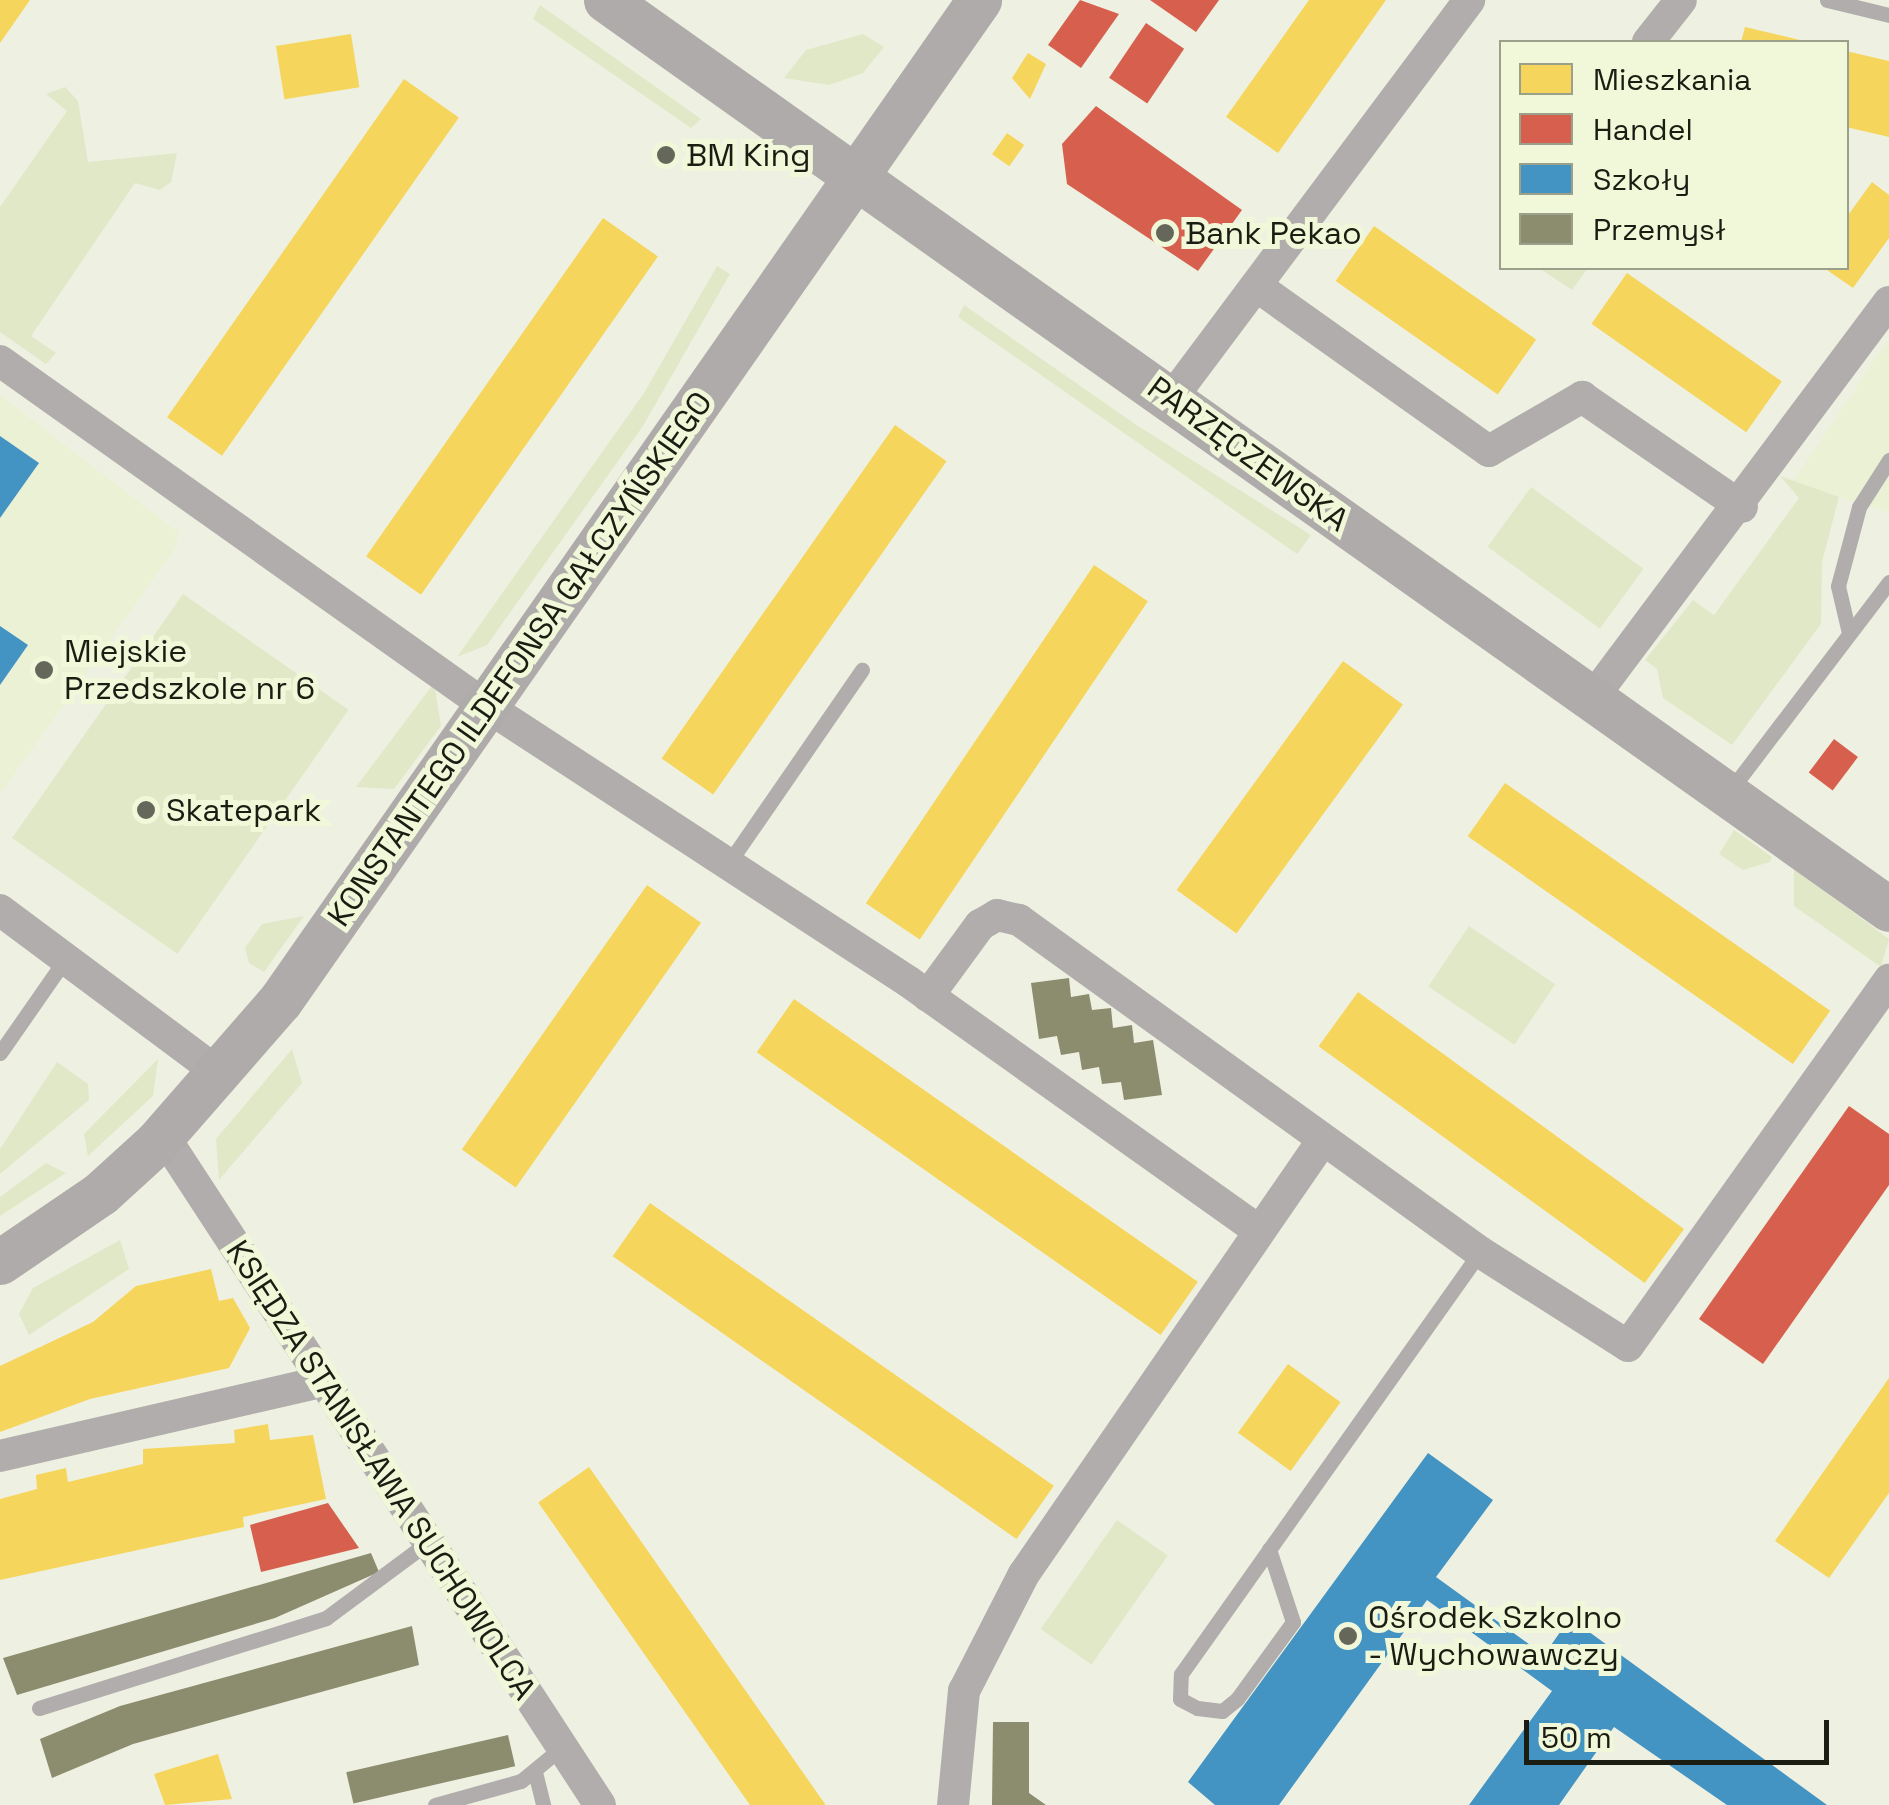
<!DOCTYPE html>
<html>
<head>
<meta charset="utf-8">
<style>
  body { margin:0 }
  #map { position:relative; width:1889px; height:1805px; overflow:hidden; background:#eef1e1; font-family:"Space Grotesk",sans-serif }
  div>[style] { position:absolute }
  .built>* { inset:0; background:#ebf1d5 }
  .green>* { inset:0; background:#e1e8c8; transform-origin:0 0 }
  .homes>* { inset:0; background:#f6d55c; transform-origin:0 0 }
  .shops>* { inset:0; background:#d6604d; transform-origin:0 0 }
  .schools>* { inset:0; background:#4393c3 }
  .industry>* { inset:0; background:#8c8c6e; transform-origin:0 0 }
  .lane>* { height:15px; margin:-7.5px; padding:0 7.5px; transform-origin:7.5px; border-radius:7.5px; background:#b1adac }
  .street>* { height:32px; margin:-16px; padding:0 16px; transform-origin:16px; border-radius:16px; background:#b1adac }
  .secondary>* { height:45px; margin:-22.5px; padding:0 22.5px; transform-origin:22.5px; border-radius:22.5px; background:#afabaa }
  .dots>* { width:28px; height:28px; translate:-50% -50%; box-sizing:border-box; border:5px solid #f1f8da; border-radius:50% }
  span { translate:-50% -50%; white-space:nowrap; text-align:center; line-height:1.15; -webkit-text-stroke:10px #f1f8da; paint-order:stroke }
  .poi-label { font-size:32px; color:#1b1d12 }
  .left { translate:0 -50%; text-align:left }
  .street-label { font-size:32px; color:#1b1d12 }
  .legend { position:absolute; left:1499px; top:40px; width:350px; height:230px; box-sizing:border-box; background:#f1f8da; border:2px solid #9ba08a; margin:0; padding:12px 18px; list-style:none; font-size:30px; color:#1b1d12 }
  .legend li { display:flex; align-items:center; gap:20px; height:50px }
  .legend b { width:50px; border:2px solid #9ba08a }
  .scale { position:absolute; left:1524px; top:1720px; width:305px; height:45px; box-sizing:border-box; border:5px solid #1b1d12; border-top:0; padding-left:12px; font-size:30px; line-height:35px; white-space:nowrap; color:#1b1d12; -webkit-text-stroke:8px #f1f8da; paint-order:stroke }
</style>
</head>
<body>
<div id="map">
  <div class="built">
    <div style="clip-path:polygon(1889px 339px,1889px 512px,1792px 483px)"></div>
    <div style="clip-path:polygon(0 395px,178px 532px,176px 547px,0 794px)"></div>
  </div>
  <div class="green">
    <div style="clip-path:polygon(540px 5px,701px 119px,691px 128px,533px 19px)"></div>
    <div style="clip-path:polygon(863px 34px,884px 47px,863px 73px,829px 85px,784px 78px,806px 50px)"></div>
    <div style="clip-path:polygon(65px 87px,78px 101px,88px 162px,177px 153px,171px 182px,160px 190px,135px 183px,31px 336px,56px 353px,46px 364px,0 332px,0 207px,67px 111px,46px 94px)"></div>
    <div style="clip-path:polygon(717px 266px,730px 274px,643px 426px,487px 645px,457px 657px,644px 393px)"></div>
    <div style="clip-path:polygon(1539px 268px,1588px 268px,1572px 290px)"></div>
    <div style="clip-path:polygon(964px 305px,1138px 426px,1311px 535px,1297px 554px,958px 317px)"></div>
    <div style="clip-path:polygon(1780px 476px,1839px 497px,1822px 562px,1821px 624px,1732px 745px,1663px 698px,1657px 669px,1645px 660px,1693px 600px,1714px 615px,1799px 498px)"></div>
    <div style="left:1531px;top:487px;width:139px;height:74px;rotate:36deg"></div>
    <div style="left:183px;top:594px;width:202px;height:298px;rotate:35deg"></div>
    <div style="clip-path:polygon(434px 683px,441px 726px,394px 789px,356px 787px)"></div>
    <div style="clip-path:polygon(1734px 830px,1772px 857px,1770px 862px,1743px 870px,1719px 854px)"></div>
    <div style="clip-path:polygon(1794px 868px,1889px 939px,1881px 967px,1794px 906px)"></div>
    <div style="clip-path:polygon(304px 916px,264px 972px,249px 963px,245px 948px,262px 924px)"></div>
    <div style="left:1469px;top:926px;width:104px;height:73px;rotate:34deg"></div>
    <div style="clip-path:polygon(292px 1049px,302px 1083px,219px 1180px,216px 1139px)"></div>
    <div style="clip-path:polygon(158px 1059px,153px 1096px,88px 1156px,84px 1134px)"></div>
    <div style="clip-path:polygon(57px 1062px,88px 1084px,89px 1100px,0 1174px,0 1149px)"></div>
    <div style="clip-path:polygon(46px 1163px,66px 1173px,0 1216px,0 1197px)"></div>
    <div style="clip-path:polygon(120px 1240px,129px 1269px,29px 1335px,19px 1314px,33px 1288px)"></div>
    <div style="left:1117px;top:1520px;width:62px;height:133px;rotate:35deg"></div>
  </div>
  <div class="homes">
    <div style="clip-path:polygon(0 0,30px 0,0 43px)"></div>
    <div style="clip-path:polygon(1309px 0,1386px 0,1278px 153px,1226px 117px)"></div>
    <div style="clip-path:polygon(1745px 27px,1804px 41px,1803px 42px,1741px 42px)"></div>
    <div style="left:351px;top:34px;width:54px;height:76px;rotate:81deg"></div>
    <div style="clip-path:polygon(1846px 51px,1889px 61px,1889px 137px,1846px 127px)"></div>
    <div style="clip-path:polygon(1028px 53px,1046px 64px,1030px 99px,1012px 78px)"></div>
    <div style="left:404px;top:79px;width:67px;height:413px;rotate:35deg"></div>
    <div style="left:1007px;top:133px;width:21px;height:26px;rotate:35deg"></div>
    <div style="clip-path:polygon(1872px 182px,1889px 195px,1889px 238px,1853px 288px,1824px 268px,1846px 268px,1846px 218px)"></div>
    <div style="left:603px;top:218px;width:67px;height:413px;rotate:35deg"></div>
    <div style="left:1374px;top:226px;width:198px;height:67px;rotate:35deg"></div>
    <div style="left:1627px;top:273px;width:189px;height:62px;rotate:35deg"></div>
    <div style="left:895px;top:425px;width:63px;height:407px;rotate:35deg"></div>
    <div style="left:1094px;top:565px;width:65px;height:408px;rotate:34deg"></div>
    <div style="left:1343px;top:661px;width:74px;height:283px;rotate:36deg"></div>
    <div style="left:1505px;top:783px;width:397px;height:65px;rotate:35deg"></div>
    <div style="left:647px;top:885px;width:66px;height:323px;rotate:35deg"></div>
    <div style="left:1358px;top:992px;width:403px;height:67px;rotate:36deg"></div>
    <div style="left:794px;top:999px;width:493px;height:65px;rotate:35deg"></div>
    <div style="left:650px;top:1203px;width:493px;height:65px;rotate:35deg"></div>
    <div style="clip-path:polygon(211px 1269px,219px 1301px,233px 1298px,250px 1328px,229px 1368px,90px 1399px,0 1432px,0 1366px,93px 1322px,136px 1286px)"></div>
    <div style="left:1288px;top:1364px;width:65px;height:85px;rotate:36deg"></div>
    <div style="clip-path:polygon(1889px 1378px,1889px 1493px,1829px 1578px,1775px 1541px)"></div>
    <div style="clip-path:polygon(268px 1424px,270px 1440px,313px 1435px,326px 1499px,243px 1517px,244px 1527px,0 1580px,0 1499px,37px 1489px,36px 1475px,66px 1468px,68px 1482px,143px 1464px,143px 1449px,235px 1443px,234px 1430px)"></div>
    <div style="left:589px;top:1467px;width:412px;height:62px;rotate:55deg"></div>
    <div style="clip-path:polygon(218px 1754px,232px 1799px,165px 1805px,154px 1774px)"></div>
  </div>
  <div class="shops">
    <div style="clip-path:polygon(1080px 0,1119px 14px,1081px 68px,1048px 45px)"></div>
    <div style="clip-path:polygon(1150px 0,1219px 0,1196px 32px)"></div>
    <div style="left:1146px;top:23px;width:46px;height:66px;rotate:34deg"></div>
    <div style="clip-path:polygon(1096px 106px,1242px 210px,1198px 271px,1067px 184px,1062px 144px)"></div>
    <div style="left:1834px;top:739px;width:30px;height:42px;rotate:37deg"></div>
    <div style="clip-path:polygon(1849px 1106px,1889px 1134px,1889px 1185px,1763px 1364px,1699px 1319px)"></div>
    <div style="clip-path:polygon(328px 1503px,359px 1548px,261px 1572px,250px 1525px)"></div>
  </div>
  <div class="schools">
    <div style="clip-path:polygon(0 436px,39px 463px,0 518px)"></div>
    <div style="clip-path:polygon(0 626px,28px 645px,0 685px)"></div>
    <div style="clip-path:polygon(1428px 1453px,1493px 1500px,1436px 1577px,1544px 1655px,1570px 1618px,1827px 1805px,1727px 1805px,1614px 1727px,1559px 1805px,1469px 1805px,1552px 1691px,1427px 1600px,1279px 1805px,1215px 1805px,1188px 1782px)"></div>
  </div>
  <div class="industry">
    <div style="clip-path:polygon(1069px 978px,1071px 997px,1089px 994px,1092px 1010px,1111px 1008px,1113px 1028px,1132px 1025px,1134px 1043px,1153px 1040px,1162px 1095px,1124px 1100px,1121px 1082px,1102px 1084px,1099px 1067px,1082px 1070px,1079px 1052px,1061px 1055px,1057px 1036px,1039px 1039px,1031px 983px)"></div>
    <div style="clip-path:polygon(371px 1553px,379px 1572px,275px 1618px,17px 1695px,3px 1658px)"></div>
    <div style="clip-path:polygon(412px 1626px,419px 1665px,133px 1744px,52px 1778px,40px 1739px,120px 1706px)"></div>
    <div style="clip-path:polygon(993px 1722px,1029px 1722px,1029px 1793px,1046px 1805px,992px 1805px)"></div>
    <div style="left:508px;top:1735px;width:32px;height:166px;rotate:77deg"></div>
  </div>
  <div class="lane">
    <div style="left:1827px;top:0;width:64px;rotate:13.6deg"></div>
    <div style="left:1849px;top:633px;width:48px;rotate:-103.2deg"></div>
    <div style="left:1838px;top:586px;width:82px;rotate:-75.1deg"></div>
    <div style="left:1859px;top:507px;width:56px;rotate:-57.4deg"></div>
    <div style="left:1729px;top:792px;width:264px;rotate:-52.7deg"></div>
    <div style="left:728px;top:864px;width:236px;rotate:-55.4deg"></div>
    <div style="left:0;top:1053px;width:116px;rotate:-55.2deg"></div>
    <div style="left:1269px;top:1549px;width:77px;rotate:71.8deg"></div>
    <div style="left:1293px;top:1622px;width:95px;rotate:126deg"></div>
    <div style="left:1237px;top:1699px;width:19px;rotate:141deg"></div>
    <div style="left:1222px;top:1711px;width:25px;rotate:-173deg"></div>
    <div style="left:1197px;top:1708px;width:19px;rotate:-152deg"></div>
    <div style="left:1180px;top:1699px;width:25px;rotate:-88deg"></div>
    <div style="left:1181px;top:1674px;width:517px;rotate:-54.68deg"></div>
    <div style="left:39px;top:1708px;width:301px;rotate:-17.4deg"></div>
    <div style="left:326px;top:1618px;width:126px;rotate:-36.6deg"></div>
    <div style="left:535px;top:1772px;width:34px;rotate:76deg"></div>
    <div style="left:435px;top:1805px;width:89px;rotate:-15.6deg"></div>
    <div style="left:521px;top:1781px;width:52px;rotate:-39.5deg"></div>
  </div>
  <div class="street">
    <div style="left:1648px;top:42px;width:53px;rotate:-51.8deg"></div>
    <div style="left:1258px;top:287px;width:283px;rotate:35.4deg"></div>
    <div style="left:1489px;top:451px;width:108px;rotate:-30.1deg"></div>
    <div style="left:1582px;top:397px;width:194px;rotate:34.5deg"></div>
    <div style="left:0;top:361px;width:596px;rotate:35.37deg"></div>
    <div style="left:486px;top:706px;width:505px;rotate:33.12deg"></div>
    <div style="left:909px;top:982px;width:428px;rotate:35.4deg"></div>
    <div style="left:1171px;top:399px;width:498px;rotate:-53.2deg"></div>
    <div style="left:1591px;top:700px;width:497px;rotate:-53.2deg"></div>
    <div style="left:0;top:910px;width:274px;rotate:36.7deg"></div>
    <div style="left:928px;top:996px;width:88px;rotate:-53.8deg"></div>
    <div style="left:980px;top:925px;width:20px;rotate:-30deg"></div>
    <div style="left:997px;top:915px;width:23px;rotate:13deg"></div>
    <div style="left:1019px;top:920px;width:568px;rotate:35.76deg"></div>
    <div style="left:1480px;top:1252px;width:175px;rotate:32.4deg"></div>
    <div style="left:1628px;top:1346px;width:450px;rotate:-54.5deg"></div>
    <div style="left:163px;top:1135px;width:800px;rotate:56.89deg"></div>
    <div style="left:0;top:1456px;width:333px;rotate:-13deg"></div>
    <div style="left:953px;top:1805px;width:115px;rotate:-84.5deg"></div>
    <div style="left:964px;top:1691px;width:131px;rotate:-62.9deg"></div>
    <div style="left:1024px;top:1574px;width:526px;rotate:-55.46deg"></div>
  </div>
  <div class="secondary">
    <div style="left:606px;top:0;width:1572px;rotate:35.32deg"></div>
    <div style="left:0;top:1262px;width:122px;rotate:-34.3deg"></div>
    <div style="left:101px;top:1193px;width:74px;rotate:-42.3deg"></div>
    <div style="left:156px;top:1143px;width:189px;rotate:-48.9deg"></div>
    <div style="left:280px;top:1001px;width:1221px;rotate:-55.07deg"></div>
  </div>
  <div class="dots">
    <div style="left:666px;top:155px;background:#65675a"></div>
    <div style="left:1165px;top:233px;background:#65675a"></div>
    <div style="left:44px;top:670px;background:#65675a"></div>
    <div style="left:146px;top:810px;background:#65675a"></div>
    <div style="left:1348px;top:1636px;background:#65675a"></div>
  </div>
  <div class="poi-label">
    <span class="left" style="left:686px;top:155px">BM King</span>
    <span class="left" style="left:1185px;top:233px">Bank Pekao</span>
    <span class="left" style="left:64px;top:670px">Miejskie<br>Przedszkole nr 6</span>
    <span class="left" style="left:166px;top:810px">Skatepark</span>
    <span class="left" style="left:1368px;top:1636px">Ośrodek Szkolno<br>- Wychowawczy</span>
  </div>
  <div class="street-label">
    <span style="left:1248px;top:454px;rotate:36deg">PARZĘCZEWSKA</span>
    <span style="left:520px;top:659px;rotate:-55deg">KONSTANTEGO ILDEFONSA GAŁCZYŃSKIEGO</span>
    <span style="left:381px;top:1470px;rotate:57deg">KSIĘDZA STANISŁAWA SUCHOWOLCA</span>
  </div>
  <ul class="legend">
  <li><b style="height:28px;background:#f6d55c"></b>Mieszkania</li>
  <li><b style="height:28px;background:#d6604d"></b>Handel</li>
  <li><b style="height:28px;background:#4393c3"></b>Szkoły</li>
  <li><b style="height:28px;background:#8c8c6e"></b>Przemysł</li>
  </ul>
  <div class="scale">50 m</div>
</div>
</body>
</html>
